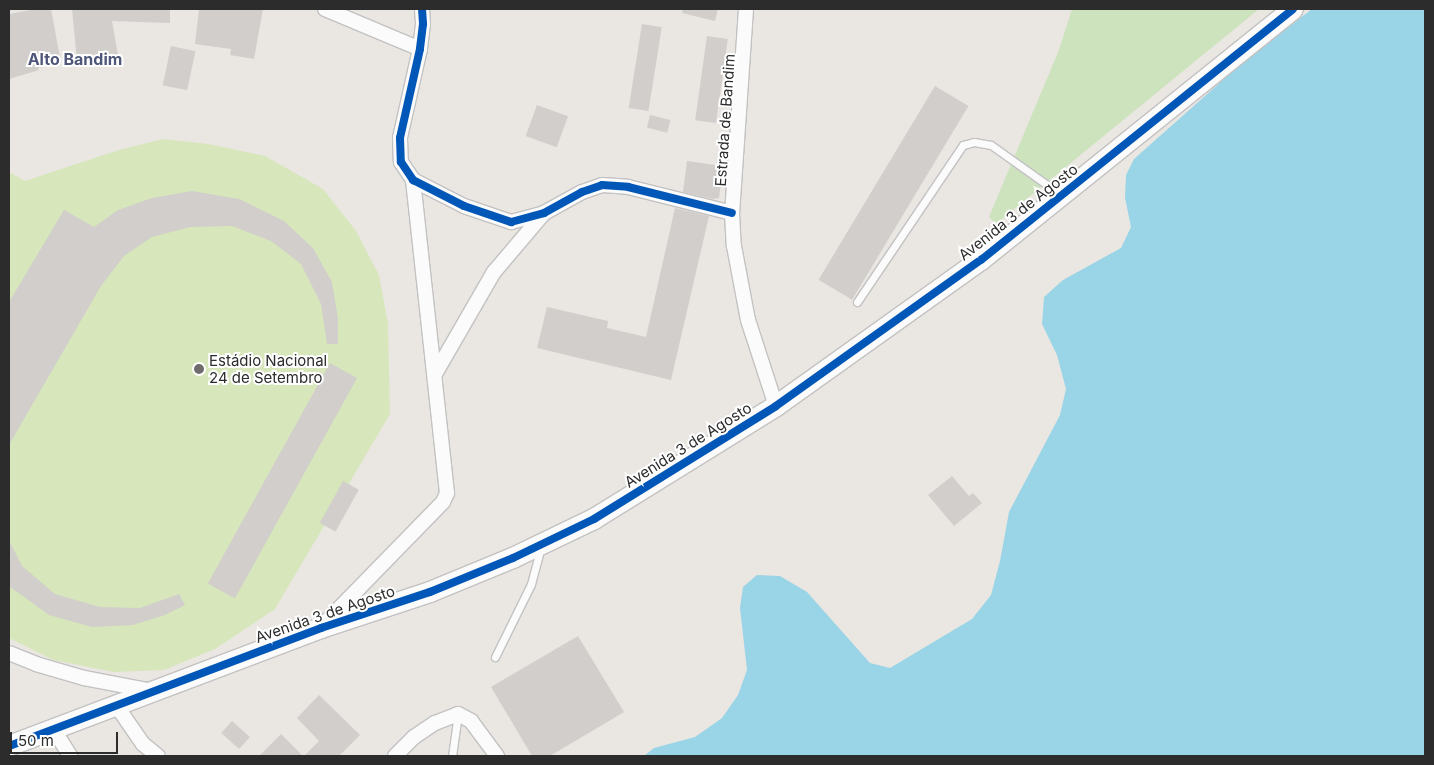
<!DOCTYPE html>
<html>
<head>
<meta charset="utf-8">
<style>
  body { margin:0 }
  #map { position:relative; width:1434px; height:765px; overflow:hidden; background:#eae6e2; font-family:Inter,sans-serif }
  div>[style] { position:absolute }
  .green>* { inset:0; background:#cde3bd }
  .pitch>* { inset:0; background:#d7e7bb }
  .water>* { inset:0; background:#9ad4e7 }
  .building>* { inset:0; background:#d1cecb; transform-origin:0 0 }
  .roads { filter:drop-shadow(1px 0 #c3c2c2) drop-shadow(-1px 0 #c3c2c2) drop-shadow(0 1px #c3c2c2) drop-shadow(0 -1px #c3c2c2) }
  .lane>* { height:7px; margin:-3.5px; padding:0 3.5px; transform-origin:3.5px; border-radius:3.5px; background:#fcfbfb }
  .street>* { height:14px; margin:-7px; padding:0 7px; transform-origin:7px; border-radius:7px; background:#fcfbfb }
  .secondary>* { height:20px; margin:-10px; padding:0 10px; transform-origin:10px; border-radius:10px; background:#fcfbfb }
  .cycleway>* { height:8px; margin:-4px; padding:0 4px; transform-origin:4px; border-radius:4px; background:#0057b8 }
  .dots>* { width:14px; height:14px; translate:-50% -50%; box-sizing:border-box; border:2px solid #fff; border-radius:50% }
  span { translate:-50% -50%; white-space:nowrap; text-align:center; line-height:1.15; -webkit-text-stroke:4px #fff; paint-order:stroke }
  .street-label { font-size:15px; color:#2c2c2c }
  .poi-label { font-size:15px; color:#2c2c2c }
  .left { translate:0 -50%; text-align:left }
  .neighbourhood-label { font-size:16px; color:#4e577a; font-weight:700 }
  .frame { position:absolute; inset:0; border:10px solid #2c2c2c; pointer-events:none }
  .scale { position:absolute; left:10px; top:732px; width:108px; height:22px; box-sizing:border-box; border:2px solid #2c2c2c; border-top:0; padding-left:6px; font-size:15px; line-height:18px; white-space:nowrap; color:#2c2c2c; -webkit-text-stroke:4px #fff; paint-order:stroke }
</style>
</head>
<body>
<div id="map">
  <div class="green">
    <div style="clip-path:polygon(1072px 9px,1259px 9px,996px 224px,989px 217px,1059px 50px)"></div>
  </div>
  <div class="pitch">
    <div style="clip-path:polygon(163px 139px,208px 144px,265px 156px,323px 189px,356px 231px,379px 275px,388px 324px,390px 414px,275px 609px,215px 649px,164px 670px,114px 672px,53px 660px,9px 638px,9px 176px,11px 173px,25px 181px,119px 150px)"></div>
  </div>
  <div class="water">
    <div style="clip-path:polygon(1312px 9px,1425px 9px,1425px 756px,644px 756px,654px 748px,695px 737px,722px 718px,738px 695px,747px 670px,740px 608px,743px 587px,757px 575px,780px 576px,807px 592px,870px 663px,890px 668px,972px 619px,991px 595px,1000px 561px,1009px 512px,1060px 415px,1066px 389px,1057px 355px,1042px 324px,1044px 297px,1063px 280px,1121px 248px,1131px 227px,1125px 198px,1126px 175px,1134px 159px,1241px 64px)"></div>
  </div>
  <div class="building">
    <div style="clip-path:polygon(36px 9px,51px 9px,61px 63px,38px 68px,39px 70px,9px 79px,9px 14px)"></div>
    <div style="clip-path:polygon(72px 9px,170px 9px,170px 23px,112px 21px,119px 61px,95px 65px,93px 56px,77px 60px)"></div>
    <div style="clip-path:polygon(199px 9px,263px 9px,254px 59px,230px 55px,231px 49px,195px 44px)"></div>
    <div style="clip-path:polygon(683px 9px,718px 9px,715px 21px,682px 13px)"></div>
    <div style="left:642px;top:24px;width:20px;height:85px;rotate:9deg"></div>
    <div style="left:707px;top:36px;width:21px;height:85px;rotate:8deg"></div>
    <div style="left:171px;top:46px;width:25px;height:40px;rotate:12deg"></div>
    <div style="left:935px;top:86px;width:39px;height:226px;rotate:31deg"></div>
    <div style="left:537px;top:105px;width:33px;height:33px;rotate:20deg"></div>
    <div style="left:650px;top:115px;width:21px;height:13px;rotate:14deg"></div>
    <div style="clip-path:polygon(687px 161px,723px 166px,719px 198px,713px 199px,683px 192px)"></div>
    <div style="clip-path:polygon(192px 191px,239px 199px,284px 221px,313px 248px,332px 282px,338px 319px,338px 344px,327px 344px,321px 304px,301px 264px,271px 241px,232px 226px,190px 227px,152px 237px,124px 256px,101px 286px,9px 445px,9px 302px,64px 210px,94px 227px,118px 210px,152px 198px)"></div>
    <div style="clip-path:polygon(675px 208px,709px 216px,671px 380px,537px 348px,547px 307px,608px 321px,607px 328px,646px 337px)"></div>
    <div style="left:330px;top:363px;width:31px;height:252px;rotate:29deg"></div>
    <div style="clip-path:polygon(952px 476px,969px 496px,973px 493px,982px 503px,954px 526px,928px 495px)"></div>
    <div style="left:343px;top:481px;width:18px;height:48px;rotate:29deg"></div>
    <div style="clip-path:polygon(9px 540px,22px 566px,55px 594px,100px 607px,140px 608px,179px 594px,185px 605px,165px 615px,133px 625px,92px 627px,49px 615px,9px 586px)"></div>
    <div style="clip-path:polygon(578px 636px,624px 712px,550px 756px,532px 756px,491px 687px)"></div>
    <div style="clip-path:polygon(319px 695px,360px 735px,339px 756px,304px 756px,319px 741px,297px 718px)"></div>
    <div style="left:232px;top:721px;width:24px;height:16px;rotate:42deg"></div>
    <div style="clip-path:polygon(281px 734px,303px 756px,259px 756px)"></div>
  </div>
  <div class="roads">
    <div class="lane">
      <div style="left:857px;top:302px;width:189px;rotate:-56deg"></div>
      <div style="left:963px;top:145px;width:11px;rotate:-15deg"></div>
      <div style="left:974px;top:142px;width:17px;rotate:10deg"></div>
      <div style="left:991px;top:145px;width:85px;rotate:35.4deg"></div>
      <div style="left:495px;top:657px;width:81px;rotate:-63.7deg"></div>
      <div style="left:531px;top:584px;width:35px;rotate:-75deg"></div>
      <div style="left:452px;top:756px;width:42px;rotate:-81.9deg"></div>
    </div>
    <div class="street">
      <div style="left:325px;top:9px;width:103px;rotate:22.8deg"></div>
      <div style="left:422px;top:9px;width:15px;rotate:86deg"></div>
      <div style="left:423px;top:24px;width:25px;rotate:97deg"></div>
      <div style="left:420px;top:49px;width:91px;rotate:102.7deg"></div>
      <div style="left:400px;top:138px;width:24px;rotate:88deg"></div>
      <div style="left:401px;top:162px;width:22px;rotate:56deg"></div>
      <div style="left:413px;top:180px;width:57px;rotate:27deg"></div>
      <div style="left:464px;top:206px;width:50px;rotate:18.8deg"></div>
      <div style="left:511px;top:222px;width:34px;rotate:-15deg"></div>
      <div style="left:544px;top:213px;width:43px;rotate:-28.9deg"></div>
      <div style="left:582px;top:192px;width:21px;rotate:-19deg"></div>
      <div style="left:602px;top:185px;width:26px;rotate:4deg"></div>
      <div style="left:628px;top:187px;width:107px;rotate:14deg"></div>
      <div style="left:746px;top:9px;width:204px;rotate:93.9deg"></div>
      <div style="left:732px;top:213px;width:33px;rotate:87deg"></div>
      <div style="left:734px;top:246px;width:75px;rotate:79.3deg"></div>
      <div style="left:748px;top:320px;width:90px;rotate:72deg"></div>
      <div style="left:435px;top:374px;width:118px;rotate:-60deg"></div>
      <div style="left:494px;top:272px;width:77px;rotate:-49.7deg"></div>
      <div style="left:323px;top:625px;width:172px;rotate:-45.7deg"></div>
      <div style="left:443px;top:502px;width:10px;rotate:-66deg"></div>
      <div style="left:447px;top:493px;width:315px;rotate:-96.2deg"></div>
      <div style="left:9px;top:653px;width:29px;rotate:22deg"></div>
      <div style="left:36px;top:664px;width:50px;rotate:16.3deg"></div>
      <div style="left:84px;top:678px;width:69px;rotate:10.8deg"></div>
      <div style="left:116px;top:705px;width:47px;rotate:55.3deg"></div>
      <div style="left:143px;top:744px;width:19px;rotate:39deg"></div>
      <div style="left:54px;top:730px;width:31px;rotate:58deg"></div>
      <div style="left:395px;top:756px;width:27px;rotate:-45deg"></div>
      <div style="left:414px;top:737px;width:25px;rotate:-34deg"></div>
      <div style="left:435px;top:723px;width:25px;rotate:-21deg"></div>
      <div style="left:458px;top:714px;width:15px;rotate:28deg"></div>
      <div style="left:471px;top:721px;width:44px;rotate:53.4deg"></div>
    </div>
    <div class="secondary">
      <div style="left:9px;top:746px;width:334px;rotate:-20.7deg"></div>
      <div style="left:321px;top:628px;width:115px;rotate:-18.3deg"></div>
      <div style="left:430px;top:592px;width:90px;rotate:-22.3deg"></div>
      <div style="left:513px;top:558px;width:90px;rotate:-25.7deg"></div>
      <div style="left:594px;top:519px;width:214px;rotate:-31.8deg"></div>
      <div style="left:776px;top:406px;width:252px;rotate:-35.5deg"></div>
      <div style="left:981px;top:260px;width:400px;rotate:-38.8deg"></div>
    </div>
  </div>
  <div class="cycleway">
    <div style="left:422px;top:9px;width:15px;rotate:86deg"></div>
    <div style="left:423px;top:24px;width:25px;rotate:97deg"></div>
    <div style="left:420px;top:49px;width:91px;rotate:102.7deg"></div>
    <div style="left:400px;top:138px;width:24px;rotate:88deg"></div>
    <div style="left:401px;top:162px;width:22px;rotate:56deg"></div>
    <div style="left:413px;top:180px;width:57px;rotate:27deg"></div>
    <div style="left:464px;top:206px;width:50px;rotate:18.8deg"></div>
    <div style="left:511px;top:222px;width:34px;rotate:-15deg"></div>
    <div style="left:544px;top:213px;width:43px;rotate:-28.9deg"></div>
    <div style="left:582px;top:192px;width:21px;rotate:-19deg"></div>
    <div style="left:602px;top:185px;width:26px;rotate:4deg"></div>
    <div style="left:628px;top:187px;width:107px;rotate:14deg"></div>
    <div style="left:9px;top:746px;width:334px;rotate:-20.7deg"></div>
    <div style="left:321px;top:628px;width:115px;rotate:-18.3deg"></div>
    <div style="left:430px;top:592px;width:90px;rotate:-22.3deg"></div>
    <div style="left:513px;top:558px;width:90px;rotate:-25.7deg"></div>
    <div style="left:594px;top:519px;width:214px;rotate:-31.8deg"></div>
    <div style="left:776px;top:406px;width:252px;rotate:-35.5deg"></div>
    <div style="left:981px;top:260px;width:400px;rotate:-38.8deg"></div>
  </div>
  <div class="dots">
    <div style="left:199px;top:369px;background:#6e6d6c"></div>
  </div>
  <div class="street-label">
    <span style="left:725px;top:120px;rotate:-86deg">Estrada de Bandim</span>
    <span style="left:1018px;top:212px;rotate:-38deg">Avenida 3 de Agosto</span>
    <span style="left:688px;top:445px;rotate:-32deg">Avenida 3 de Agosto</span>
    <span style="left:325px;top:614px;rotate:-19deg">Avenida 3 de Agosto</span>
  </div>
  <div class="poi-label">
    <span class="left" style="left:209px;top:369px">Estádio Nacional<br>24 de Setembro</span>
  </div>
  <div class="neighbourhood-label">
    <span style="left:75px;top:59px">Alto Bandim</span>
  </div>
  <div class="frame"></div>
  <div class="scale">50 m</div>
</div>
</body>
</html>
